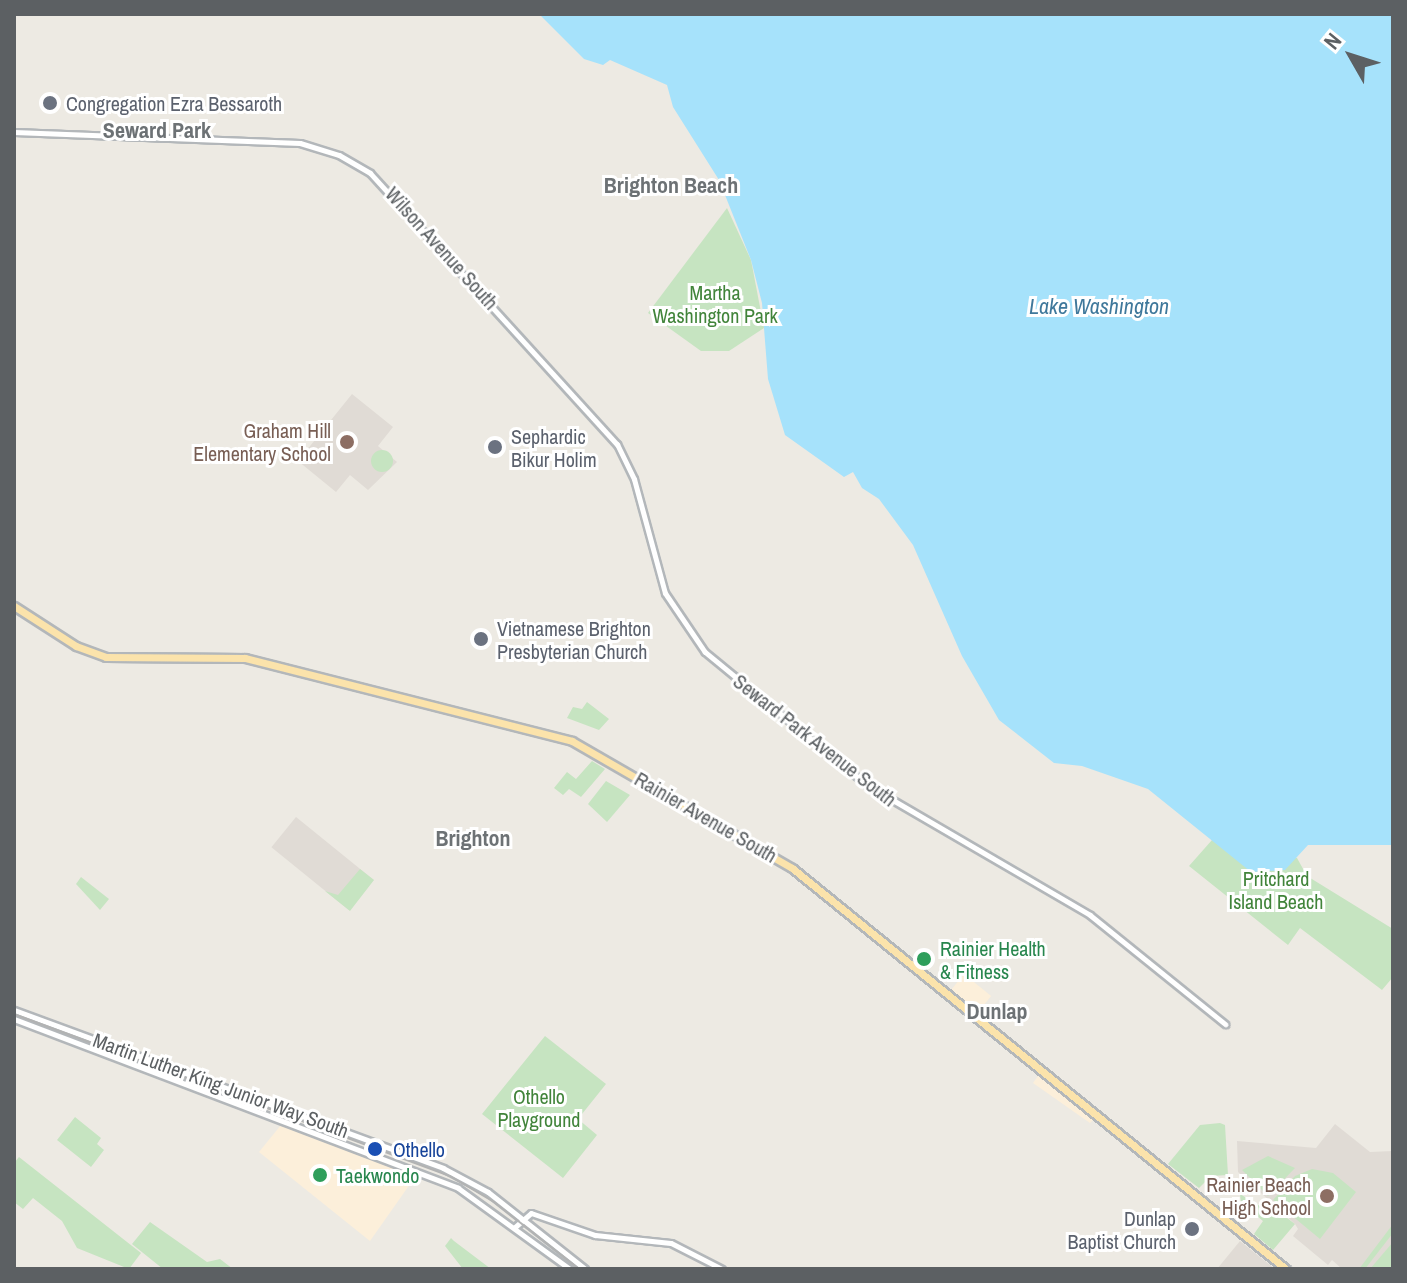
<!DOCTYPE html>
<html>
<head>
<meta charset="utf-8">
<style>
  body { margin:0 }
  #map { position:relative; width:1407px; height:1283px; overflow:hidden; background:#edeae3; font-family:"Archivo Narrow",sans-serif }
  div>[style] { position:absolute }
  .commercial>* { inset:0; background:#fcefda; transform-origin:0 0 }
  .education>* { inset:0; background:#e0dbd5; transform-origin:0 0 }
  .green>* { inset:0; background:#c6e4c1 }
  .round { border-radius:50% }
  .water>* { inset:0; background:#a6e2fb }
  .roads { filter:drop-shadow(2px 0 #b3b7ba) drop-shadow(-2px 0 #b3b7ba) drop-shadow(0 2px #b3b7ba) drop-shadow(0 -2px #b3b7ba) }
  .secondary>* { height:5px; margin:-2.5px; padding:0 2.5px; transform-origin:2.5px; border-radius:2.5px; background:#fff }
  .primary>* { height:7px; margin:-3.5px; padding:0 3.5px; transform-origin:3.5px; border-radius:3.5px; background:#fbe3ab }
  .tram>* { height:2px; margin:-1px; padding:0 1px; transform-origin:1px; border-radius:1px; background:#b2b3b3 }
  .dots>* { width:22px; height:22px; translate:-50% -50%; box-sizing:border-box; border:4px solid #fff; border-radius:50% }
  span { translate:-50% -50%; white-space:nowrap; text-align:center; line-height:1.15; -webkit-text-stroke:6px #fff; paint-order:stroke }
  .worship-label { font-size:20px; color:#5b616d }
  .left { translate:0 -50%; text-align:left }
  .right { translate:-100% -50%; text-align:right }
  .street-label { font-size:20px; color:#5c6063 }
  .park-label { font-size:20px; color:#41843a }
  .education-label { font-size:20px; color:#785e54 }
  .leisure-label { font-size:20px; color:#27864d }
  .transit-label { font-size:20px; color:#164399 }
  .neighbourhood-label { font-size:22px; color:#6d7275; font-weight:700 }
  .water-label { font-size:22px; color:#3f789b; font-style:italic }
  .frame { position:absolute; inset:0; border:16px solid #5c6063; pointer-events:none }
  .north { position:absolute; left:1311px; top:16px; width:80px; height:80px; -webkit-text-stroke:6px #fff; paint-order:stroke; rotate:309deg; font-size:22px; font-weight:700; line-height:32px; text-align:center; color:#5c6063 }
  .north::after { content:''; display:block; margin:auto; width:28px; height:36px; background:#5c6063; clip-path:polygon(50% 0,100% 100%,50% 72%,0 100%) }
</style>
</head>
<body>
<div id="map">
  <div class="commercial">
    <div style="left:964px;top:974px;width:35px;height:21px;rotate:39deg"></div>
    <div style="clip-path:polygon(1038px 1076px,1093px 1120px,1090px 1123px,1033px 1083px)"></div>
    <div style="clip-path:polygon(281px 1125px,415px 1177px,370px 1241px,259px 1152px)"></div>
  </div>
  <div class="education">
    <div style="clip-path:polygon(352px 394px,393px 427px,378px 446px,397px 462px,368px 490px,350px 475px,336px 492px,298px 461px)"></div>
    <div style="left:296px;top:817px;width:100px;height:39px;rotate:39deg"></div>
    <div style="clip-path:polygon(1335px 1124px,1370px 1152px,1393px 1151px,1393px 1269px,1342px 1269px,1332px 1260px,1328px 1265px,1293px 1236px,1298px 1229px,1295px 1224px,1238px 1172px,1237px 1141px,1316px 1148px)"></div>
    <div style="clip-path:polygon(1240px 1241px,1275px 1269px,1217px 1269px)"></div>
  </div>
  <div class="green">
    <div style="clip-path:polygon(727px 208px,751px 260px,764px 328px,729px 351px,701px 351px,648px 313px)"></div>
    <div class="round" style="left:371px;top:450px;width:22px;height:22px"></div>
    <div style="clip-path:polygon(587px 702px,609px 719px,599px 730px,567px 718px,573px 707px,582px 709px)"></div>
    <div style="clip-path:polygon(592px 761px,605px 769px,581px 797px,569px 789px,563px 795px,554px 788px,567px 772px,576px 779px)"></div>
    <div style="clip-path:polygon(606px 781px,630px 795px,607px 822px,588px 804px)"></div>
    <div style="clip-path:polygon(1212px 840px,1297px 858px,1307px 876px,1393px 929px,1393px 977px,1382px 990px,1300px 928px,1288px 945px,1189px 866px)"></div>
    <div style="clip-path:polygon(360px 869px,374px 880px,350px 911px,325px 891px,338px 895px)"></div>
    <div style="clip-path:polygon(81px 877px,109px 899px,100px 910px,76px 884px)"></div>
    <div style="clip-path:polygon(545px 1036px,606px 1084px,578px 1119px,597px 1135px,563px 1178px,482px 1114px)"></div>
    <div style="clip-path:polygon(75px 1117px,101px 1138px,97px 1144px,104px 1150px,91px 1167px,57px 1140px)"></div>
    <div style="clip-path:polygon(1220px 1123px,1225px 1125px,1228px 1175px,1211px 1176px,1199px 1188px,1168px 1164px,1200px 1125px)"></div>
    <div style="clip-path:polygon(1268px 1156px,1295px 1168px,1268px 1196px,1242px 1170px)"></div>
    <div style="clip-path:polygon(19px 1157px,141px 1253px,129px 1269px,77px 1248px,62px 1221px,33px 1198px,23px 1209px,14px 1202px,14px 1163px)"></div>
    <div style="clip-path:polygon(1312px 1169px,1333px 1173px,1356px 1192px,1320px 1239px,1273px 1200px,1295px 1176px)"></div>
    <div style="clip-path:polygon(1240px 1194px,1270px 1212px,1274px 1208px,1295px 1224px,1273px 1250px,1254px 1234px,1263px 1221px,1241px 1203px)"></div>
    <div style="clip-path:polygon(150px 1222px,207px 1262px,220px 1259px,233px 1269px,163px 1269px,132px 1244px)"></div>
    <div style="clip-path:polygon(1393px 1224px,1393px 1233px,1365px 1269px,1359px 1269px)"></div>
    <div style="clip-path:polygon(451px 1238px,454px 1241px,491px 1269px,463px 1269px,445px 1246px)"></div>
    <div style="clip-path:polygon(1393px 1242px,1393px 1269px,1370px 1269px)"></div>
  </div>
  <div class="water">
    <div style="clip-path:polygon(539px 14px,1393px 14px,1393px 845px,1308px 845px,1285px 870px,1251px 872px,1148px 789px,1082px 766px,1054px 763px,999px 720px,962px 656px,913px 545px,879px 499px,862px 488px,853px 472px,844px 477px,785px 435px,768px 379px,762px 303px,751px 260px,719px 180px,673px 107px,667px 85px,610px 60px,603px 65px,584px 59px)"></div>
  </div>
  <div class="roads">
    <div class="secondary">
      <div style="left:14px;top:132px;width:286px;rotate:2.2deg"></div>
      <div style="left:300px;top:143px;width:41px;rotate:17.1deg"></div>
      <div style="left:339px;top:155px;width:36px;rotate:30deg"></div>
      <div style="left:370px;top:173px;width:367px;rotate:47.7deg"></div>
      <div style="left:617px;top:444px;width:39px;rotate:64deg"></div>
      <div style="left:634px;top:479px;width:118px;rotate:74.8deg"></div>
      <div style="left:665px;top:593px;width:71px;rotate:55.9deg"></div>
      <div style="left:705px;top:652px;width:210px;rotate:39.4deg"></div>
      <div style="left:867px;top:785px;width:258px;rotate:30.2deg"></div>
      <div style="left:1090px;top:915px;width:174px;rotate:38.9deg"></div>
      <div style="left:14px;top:1010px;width:457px;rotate:20.2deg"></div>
      <div style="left:443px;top:1168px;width:51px;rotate:28.1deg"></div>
      <div style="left:488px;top:1192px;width:124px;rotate:38.4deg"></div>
      <div style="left:14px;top:1019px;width:475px;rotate:20.8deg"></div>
      <div style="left:458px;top:1188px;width:138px;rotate:35.9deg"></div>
      <div style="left:515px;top:1227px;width:21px;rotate:-41deg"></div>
      <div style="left:531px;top:1213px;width:68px;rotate:19deg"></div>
      <div style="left:595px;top:1235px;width:76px;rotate:6deg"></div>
      <div style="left:671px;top:1243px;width:57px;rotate:27deg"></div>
    </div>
    <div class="primary">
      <div style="left:14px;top:606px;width:74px;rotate:32.8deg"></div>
      <div style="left:76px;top:646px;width:32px;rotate:20deg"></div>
      <div style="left:106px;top:657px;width:139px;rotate:0.4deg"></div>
      <div style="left:245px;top:658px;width:337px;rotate:14.2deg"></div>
      <div style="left:572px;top:741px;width:254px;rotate:30deg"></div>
      <div style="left:792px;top:868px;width:636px;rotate:39.07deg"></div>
    </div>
  </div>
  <div class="tram">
    <div style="left:14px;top:1014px;width:465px;rotate:20.4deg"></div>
    <div style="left:450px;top:1176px;width:51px;rotate:30.6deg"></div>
    <div style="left:494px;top:1202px;width:108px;rotate:38.2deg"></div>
  </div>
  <div class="dots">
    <div style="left:50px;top:103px;background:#6b7280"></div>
    <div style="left:347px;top:442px;background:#8d6e63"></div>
    <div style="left:495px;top:447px;background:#6b7280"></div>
    <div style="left:481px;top:639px;background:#6b7280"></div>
    <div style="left:924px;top:959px;background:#2e9e5b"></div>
    <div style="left:375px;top:1149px;background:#1a4fb4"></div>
    <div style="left:320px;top:1175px;background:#2e9e5b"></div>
    <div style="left:1327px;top:1196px;background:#8d6e63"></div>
    <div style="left:1192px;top:1229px;background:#6b7280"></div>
  </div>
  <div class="worship-label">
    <span class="left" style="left:66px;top:103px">Congregation Ezra Bessaroth</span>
    <span class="left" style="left:511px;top:448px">Sephardic<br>Bikur Holim</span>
    <span class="left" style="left:497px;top:640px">Vietnamese Brighton<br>Presbyterian Church</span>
    <span class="right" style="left:1176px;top:1230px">Dunlap<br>Baptist Church</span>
  </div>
  <div class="street-label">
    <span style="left:442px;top:248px;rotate:48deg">Wilson Avenue South</span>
    <span style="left:815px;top:740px;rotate:38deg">Seward Park Avenue South</span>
    <span style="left:706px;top:817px;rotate:30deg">Rainier Avenue South</span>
    <span style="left:221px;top:1085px;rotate:20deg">Martin Luther King Junior Way South</span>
  </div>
  <div class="park-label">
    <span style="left:715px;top:304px">Martha<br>Washington Park</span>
    <span style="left:1276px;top:890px">Pritchard<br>Island Beach</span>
    <span style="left:539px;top:1108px">Othello<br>Playground</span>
  </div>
  <div class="education-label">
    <span class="right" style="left:331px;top:442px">Graham Hill<br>Elementary School</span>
    <span class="right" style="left:1311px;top:1196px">Rainier Beach<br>High School</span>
  </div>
  <div class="leisure-label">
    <span class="left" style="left:940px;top:960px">Rainier Health<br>&amp; Fitness</span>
    <span class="left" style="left:336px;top:1175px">Taekwondo</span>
  </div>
  <div class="transit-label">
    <span class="left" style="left:393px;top:1149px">Othello</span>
  </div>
  <div class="neighbourhood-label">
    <span style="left:157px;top:131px">Seward Park</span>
    <span style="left:671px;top:186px">Brighton Beach</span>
    <span style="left:473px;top:839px">Brighton</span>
    <span style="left:997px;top:1012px">Dunlap</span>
  </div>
  <div class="water-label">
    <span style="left:1099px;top:307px">Lake Washington</span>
  </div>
  <div class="frame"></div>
  <div class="north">N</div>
</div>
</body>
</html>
